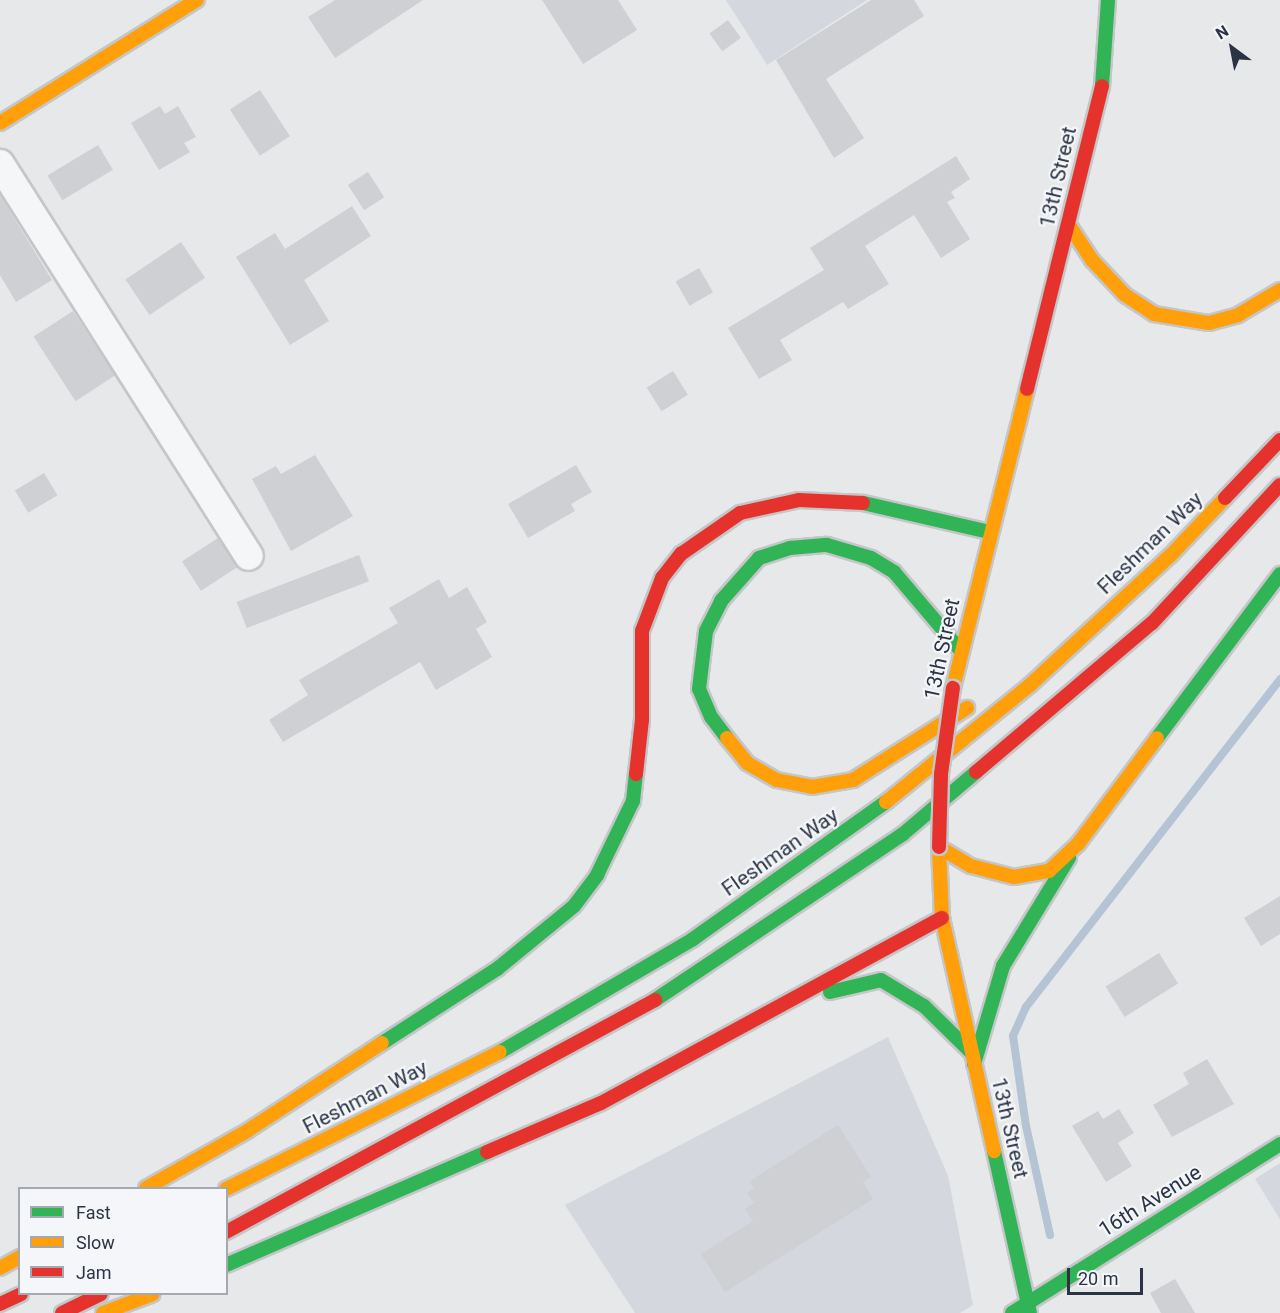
<!DOCTYPE html>
<html>
<head>
<meta charset="utf-8">
<style>
  body { margin:0 }
  #map { position:relative; width:1280px; height:1313px; overflow:hidden; background:#e6e8ea; font-family:Roboto,sans-serif }
  div>[style] { position:absolute }
  .built>* { inset:0; background:#d4d7dd }
  .stream>* { height:8px; margin:-4px; padding:0 4px; transform-origin:4px; border-radius:4px; background:#b4c4d5 }
  .building>* { inset:0; background:#ced0d3; transform-origin:0 0 }
  .roads { filter:drop-shadow(2px 0 #c4c6c8) drop-shadow(-2px 0 #c4c6c8) drop-shadow(0 2px #c4c6c8) drop-shadow(0 -2px #c4c6c8) }
  .street>* { height:28px; margin:-14px; padding:0 14px; transform-origin:14px; border-radius:14px; background:#f5f6f7 }
  .fast>* { height:14px; margin:-7px; padding:0 7px; transform-origin:7px; border-radius:7px; background:#30b455 }
  .slow>* { height:14px; margin:-7px; padding:0 7px; transform-origin:7px; border-radius:7px; background:#ff9f0a }
  .jam>* { height:14px; margin:-7px; padding:0 7px; transform-origin:7px; border-radius:7px; background:#e5322d }
  .bridges { filter:drop-shadow(2px 0 #c4c6c8) drop-shadow(-2px 0 #c4c6c8) drop-shadow(0 2px #c4c6c8) drop-shadow(0 -2px #c4c6c8) }
  .jam-bridge>* { height:14px; margin:-7px; padding:0 7px; transform-origin:7px; border-radius:7px; background:#e5322d }
  span { translate:-50% -50%; white-space:nowrap; text-align:center; line-height:1.15; -webkit-text-stroke:4.5px #f4f6f9; paint-order:stroke }
  .street-label { font-size:21px; color:#2b3445 }
  .legend { position:absolute; left:18px; top:1187px; width:210px; height:108px; box-sizing:border-box; background:#f4f6f9; border:2px solid #a4a8b1; margin:0; padding:8px 10px; list-style:none; font-size:18px; color:#2b3445 }
  .legend li { display:flex; align-items:center; gap:12px; height:30px }
  .legend b { width:30px; border:2px solid #a4a8b1 }
  .north { position:absolute; left:1202px; top:18px; width:60px; height:60px; -webkit-text-stroke:4px #f4f6f9; paint-order:stroke; rotate:328deg; font-size:16px; font-weight:700; line-height:24px; text-align:center; color:#2b3445 }
  .north::after { content:''; display:block; margin:auto; width:21px; height:27px; background:#2b3445; clip-path:polygon(50% 0,100% 100%,50% 72%,0 100%) }
  .scale { position:absolute; left:1067px; top:1268px; width:76px; height:27px; box-sizing:border-box; border:3px solid #2b3445; border-top:0; padding-left:8px; font-size:18px; line-height:21px; white-space:nowrap; color:#2b3445; -webkit-text-stroke:4px #f4f6f9; paint-order:stroke }
</style>
</head>
<body>
<div id="map">
  <div class="built">
    <div style="clip-path:polygon(726px 0,867px 0,767px 65px)"></div>
    <div style="clip-path:polygon(888px 1037px,948px 1176px,973px 1305px,960px 1313px,635px 1313px,565px 1205px)"></div>
    <div style="clip-path:polygon(1280px 1163px,1280px 1219px,1255px 1179px)"></div>
  </div>
  <div class="stream">
    <div style="left:1050px;top:1235px;width:112px;rotate:-102.4deg"></div>
    <div style="left:1026px;top:1126px;width:91px;rotate:-98.2deg"></div>
    <div style="left:1013px;top:1036px;width:32px;rotate:-66deg"></div>
    <div style="left:1026px;top:1007px;width:415px;rotate:-52.2deg"></div>
  </div>
  <div class="building">
    <div style="clip-path:polygon(335px 0,423px 0,335px 58px,308px 17px)"></div>
    <div style="clip-path:polygon(542px 0,618px 0,637px 30px,583px 64px)"></div>
    <div style="clip-path:polygon(871px 0,914px 0,924px 16px,826px 79px,864px 138px,834px 158px,776px 60px)"></div>
    <div style="left:728px;top:20px;width:22px;height:23px;rotate:54deg"></div>
    <div style="left:260px;top:90px;width:55px;height:36px;rotate:57deg"></div>
    <div style="clip-path:polygon(160px 106px,165px 114px,178px 106px,196px 137px,184px 143px,190px 152px,159px 170px,131px 123px)"></div>
    <div style="left:98px;top:145px;width:29px;height:59px;rotate:59deg"></div>
    <div style="clip-path:polygon(956px 156px,970px 179px,951px 192px,955px 198px,947px 202px,970px 239px,941px 258px,914px 215px,865px 246px,889px 284px,848px 309px,843px 302px,780px 340px,792px 360px,759px 379px,728px 328px,824px 270px,810px 248px)"></div>
    <div style="left:368px;top:172px;width:30px;height:24px;rotate:57deg"></div>
    <div style="clip-path:polygon(0 195px,52px 280px,16px 302px,0 275px)"></div>
    <div style="clip-path:polygon(352px 206px,371px 236px,304px 280px,329px 321px,290px 345px,236px 257px,275px 233px,285px 249px)"></div>
    <div style="left:181px;top:242px;width:43px;height:67px;rotate:56deg"></div>
    <div style="left:699px;top:268px;width:28px;height:27px;rotate:60deg"></div>
    <div style="left:73px;top:311px;width:77px;height:47px;rotate:57deg"></div>
    <div style="left:673px;top:371px;width:28px;height:31px;rotate:58deg"></div>
    <div style="clip-path:polygon(315px 455px,353px 516px,291px 551px,252px 479px,276px 466px,281px 474px)"></div>
    <div style="clip-path:polygon(576px 465px,592px 492px,571px 504px,575px 511px,528px 538px,508px 504px)"></div>
    <div style="left:44px;top:473px;width:26px;height:34px;rotate:59deg"></div>
    <div style="left:218px;top:538px;width:35px;height:43px;rotate:57deg"></div>
    <div style="left:359px;top:555px;width:28px;height:131px;rotate:69deg"></div>
    <div style="clip-path:polygon(439px 579px,449px 598px,467px 587px,487px 622px,476px 629px,492px 657px,436px 690px,420px 662px,283px 742px,269px 720px,308px 695px,299px 680px,398px 623px,389px 608px)"></div>
    <div style="clip-path:polygon(1280px 896px,1280px 934px,1261px 946px,1244px 918px)"></div>
    <div style="left:1159px;top:953px;width:36px;height:63px;rotate:58deg"></div>
    <div style="clip-path:polygon(1207px 1059px,1234px 1104px,1172px 1137px,1153px 1105px,1189px 1084px,1183px 1073px)"></div>
    <div style="clip-path:polygon(1119px 1109px,1134px 1133px,1118px 1143px,1132px 1166px,1106px 1182px,1072px 1126px,1098px 1111px,1103px 1119px)"></div>
    <div style="clip-path:polygon(838px 1125px,871px 1177px,863px 1182px,873px 1199px,725px 1292px,701px 1254px,753px 1221px,745px 1209px,754px 1203px,747px 1193px,754px 1188px,750px 1181px)"></div>
    <div style="clip-path:polygon(1175px 1279px,1195px 1313px,1161px 1313px,1150px 1293px)"></div>
  </div>
  <div class="roads">
    <div class="street">
      <div style="left:0;top:164px;width:464px;rotate:57.6deg"></div>
    </div>
    <div class="fast">
      <div style="left:1102px;top:86px;width:86px;rotate:-86deg"></div>
      <div style="left:863px;top:503px;width:130px;rotate:12.9deg"></div>
      <div style="left:727px;top:738px;width:26px;rotate:-127deg"></div>
      <div style="left:711px;top:717px;width:30px;rotate:-113deg"></div>
      <div style="left:699px;top:689px;width:58px;rotate:-83.1deg"></div>
      <div style="left:706px;top:631px;width:34px;rotate:-63deg"></div>
      <div style="left:721px;top:601px;width:57px;rotate:-48.5deg"></div>
      <div style="left:759px;top:558px;width:33px;rotate:-18deg"></div>
      <div style="left:790px;top:548px;width:37px;rotate:-5deg"></div>
      <div style="left:827px;top:545px;width:46px;rotate:16.5deg"></div>
      <div style="left:871px;top:558px;width:27px;rotate:31deg"></div>
      <div style="left:894px;top:572px;width:104px;rotate:49.7deg"></div>
      <div style="left:1157px;top:738px;width:205px;rotate:-53.1deg"></div>
      <div style="left:830px;top:992px;width:52px;rotate:-13.2deg"></div>
      <div style="left:881px;top:980px;width:50px;rotate:31.2deg"></div>
      <div style="left:924px;top:1006px;width:66px;rotate:44.4deg"></div>
      <div style="left:655px;top:1000px;width:298px;rotate:-33.8deg"></div>
      <div style="left:903px;top:834px;width:96px;rotate:-40.3deg"></div>
      <div style="left:382px;top:1043px;width:137px;rotate:-32.8deg"></div>
      <div style="left:497px;top:969px;width:99px;rotate:-39.3deg"></div>
      <div style="left:574px;top:906px;width:39px;rotate:-53deg"></div>
      <div style="left:597px;top:875px;width:82px;rotate:-64.1deg"></div>
      <div style="left:633px;top:801px;width:27px;rotate:-84deg"></div>
      <div style="left:500px;top:1052px;width:224px;rotate:-30.3deg"></div>
      <div style="left:693px;top:939px;width:237px;rotate:-35.4deg"></div>
      <div style="left:974px;top:1064px;width:102px;rotate:-73.5deg"></div>
      <div style="left:1003px;top:966px;width:127px;rotate:-58.6deg"></div>
      <div style="left:994px;top:1151px;width:166px;rotate:77.5deg"></div>
      <div style="left:226px;top:1265px;width:284px;rotate:-23.4deg"></div>
      <div style="left:1012px;top:1313px;width:317px;rotate:-32.2deg"></div>
    </div>
    <div class="slow">
      <div style="left:0;top:123px;width:232px;rotate:-32deg"></div>
      <div style="left:1069px;top:225px;width:42px;rotate:56.7deg"></div>
      <div style="left:1092px;top:260px;width:48px;rotate:46.7deg"></div>
      <div style="left:1125px;top:295px;width:35px;rotate:33deg"></div>
      <div style="left:1154px;top:314px;width:56px;rotate:9.3deg"></div>
      <div style="left:1209px;top:323px;width:30px;rotate:-15deg"></div>
      <div style="left:1238px;top:315px;width:49px;rotate:-30.8deg"></div>
      <div style="left:953px;top:688px;width:308px;rotate:-76.1deg"></div>
      <div style="left:727px;top:738px;width:32px;rotate:51deg"></div>
      <div style="left:747px;top:763px;width:34px;rotate:30deg"></div>
      <div style="left:777px;top:780px;width:36px;rotate:11deg"></div>
      <div style="left:812px;top:787px;width:42px;rotate:-9.7deg"></div>
      <div style="left:853px;top:780px;width:135px;rotate:-32.3deg"></div>
      <div style="left:886px;top:802px;width:186px;rotate:-39.1deg"></div>
      <div style="left:1030px;top:685px;width:190px;rotate:-42.7deg"></div>
      <div style="left:1170px;top:556px;width:80px;rotate:-46.5deg"></div>
      <div style="left:939px;top:847px;width:71px;rotate:87.6deg"></div>
      <div style="left:942px;top:918px;width:239px;rotate:77.4deg"></div>
      <div style="left:939px;top:847px;width:37px;rotate:31deg"></div>
      <div style="left:971px;top:866px;width:44px;rotate:14.3deg"></div>
      <div style="left:1014px;top:877px;width:36px;rotate:-10deg"></div>
      <div style="left:1049px;top:871px;width:40px;rotate:-43deg"></div>
      <div style="left:1078px;top:844px;width:132px;rotate:-53.3deg"></div>
      <div style="left:146px;top:1188px;width:116px;rotate:-29.4deg"></div>
      <div style="left:247px;top:1131px;width:161px;rotate:-33.1deg"></div>
      <div style="left:226px;top:1189px;width:306px;rotate:-26.6deg"></div>
      <div style="left:0;top:1268px;width:23px;rotate:-29deg"></div>
      <div style="left:103px;top:1313px;width:53px;rotate:-20.8deg"></div>
    </div>
    <div class="jam">
      <div style="left:1027px;top:389px;width:312px;rotate:-76.1deg"></div>
      <div style="left:1225px;top:498px;width:80px;rotate:-46.5deg"></div>
      <div style="left:976px;top:772px;width:231px;rotate:-40.3deg"></div>
      <div style="left:1152px;top:623px;width:188px;rotate:-47.2deg"></div>
      <div style="left:636px;top:774px;width:54px;rotate:-83.7deg"></div>
      <div style="left:642px;top:720px;width:89px;rotate:-90deg"></div>
      <div style="left:642px;top:631px;width:57px;rotate:-69.3deg"></div>
      <div style="left:662px;top:578px;width:31px;rotate:-52deg"></div>
      <div style="left:681px;top:554px;width:72px;rotate:-34.8deg"></div>
      <div style="left:740px;top:513px;width:60px;rotate:-12.4deg"></div>
      <div style="left:799px;top:500px;width:64px;rotate:2.7deg"></div>
      <div style="left:487px;top:1152px;width:124px;rotate:-23.3deg"></div>
      <div style="left:601px;top:1103px;width:388px;rotate:-28.5deg"></div>
      <div style="left:226px;top:1232px;width:488px;rotate:-28.4deg"></div>
      <div style="left:0;top:1304px;width:23px;rotate:-25deg"></div>
      <div style="left:62px;top:1313px;width:43px;rotate:-26deg"></div>
    </div>
  </div>
  <div class="bridges">
    <div class="jam-bridge">
      <div style="left:939px;top:847px;width:73px;rotate:-88.4deg"></div>
      <div style="left:941px;top:774px;width:87px;rotate:-82.1deg"></div>
    </div>
  </div>
  <div class="street-label">
    <span style="left:1058px;top:177px;rotate:-77deg">13th Street</span>
    <span style="left:1150px;top:543px;rotate:-44deg">Fleshman Way</span>
    <span style="left:942px;top:649px;rotate:-78deg">13th Street</span>
    <span style="left:780px;top:852px;rotate:-35deg">Fleshman Way</span>
    <span style="left:365px;top:1097px;rotate:-27deg">Fleshman Way</span>
    <span style="left:1010px;top:1128px;rotate:77deg">13th Street</span>
    <span style="left:1150px;top:1201px;rotate:-32deg">16th Avenue</span>
  </div>
  <ul class="legend">
  <li><b style="height:8px;background:#30b455"></b>Fast</li>
  <li><b style="height:8px;background:#ff9f0a"></b>Slow</li>
  <li><b style="height:8px;background:#e5322d"></b>Jam</li>
  </ul>
  <div class="north">N</div>
  <div class="scale">20 m</div>
</div>
</body>
</html>
